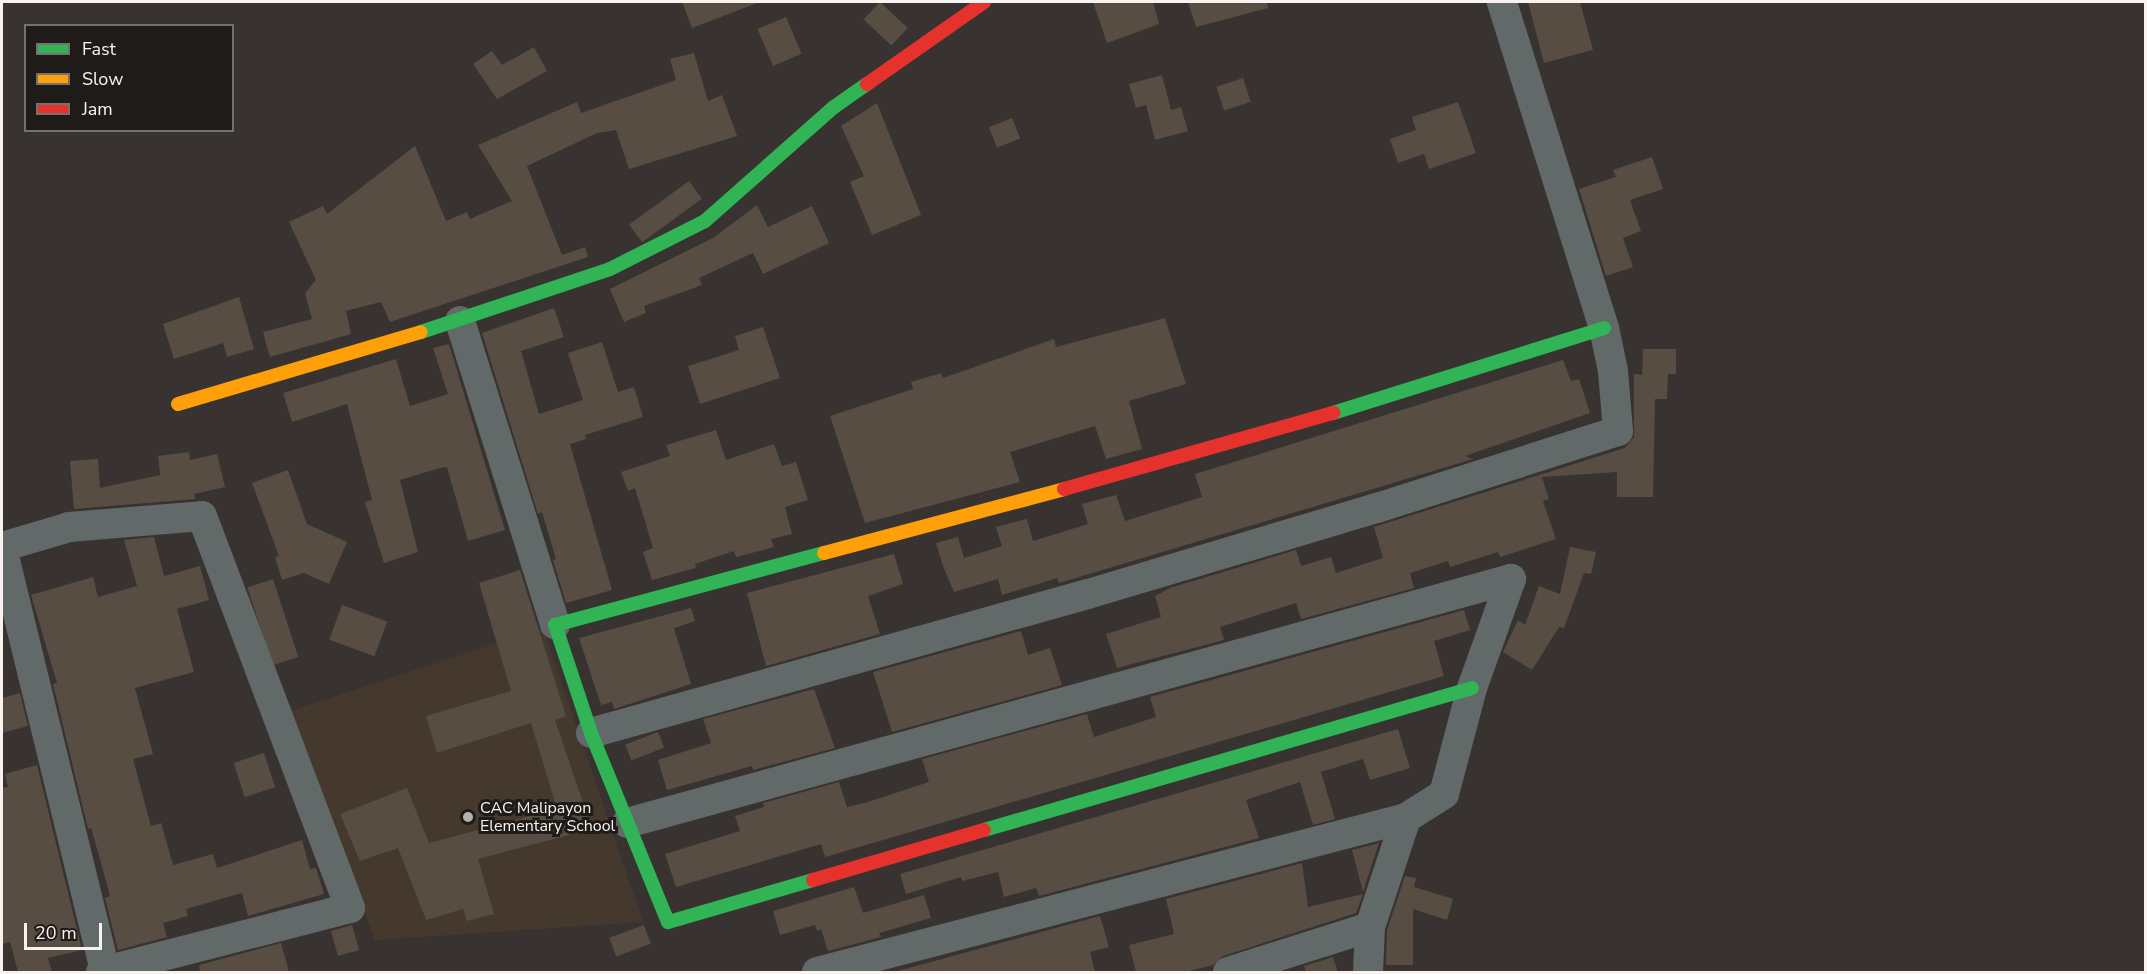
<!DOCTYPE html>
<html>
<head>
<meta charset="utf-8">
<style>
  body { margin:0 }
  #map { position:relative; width:2147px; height:974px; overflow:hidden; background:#383330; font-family:"Nunito Sans",sans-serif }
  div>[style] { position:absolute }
  .built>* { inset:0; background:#45392e }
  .building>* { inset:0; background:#574d43; transform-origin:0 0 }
  .street>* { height:30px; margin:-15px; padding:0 15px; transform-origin:15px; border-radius:15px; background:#616969 }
  .fast>* { height:14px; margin:-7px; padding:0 7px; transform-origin:7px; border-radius:7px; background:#30b455 }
  .slow>* { height:14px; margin:-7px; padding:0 7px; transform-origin:7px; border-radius:7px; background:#ff9f0a }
  .jam>* { height:14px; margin:-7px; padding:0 7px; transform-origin:7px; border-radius:7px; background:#e5322d }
  .dots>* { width:16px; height:16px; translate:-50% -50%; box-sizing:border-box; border:3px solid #1f1b18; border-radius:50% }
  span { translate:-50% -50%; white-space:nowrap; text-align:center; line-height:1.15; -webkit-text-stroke:6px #1f1b18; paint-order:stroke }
  .poi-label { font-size:16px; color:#f8f3ee }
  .left { translate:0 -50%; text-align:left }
  .frame { position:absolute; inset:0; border:3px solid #f8f3ee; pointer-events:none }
  .legend { position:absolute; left:24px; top:24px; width:210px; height:108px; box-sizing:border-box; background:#1f1b18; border:2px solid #76716e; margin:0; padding:8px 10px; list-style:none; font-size:18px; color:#f8f3ee }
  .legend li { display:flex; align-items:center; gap:12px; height:30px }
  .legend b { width:30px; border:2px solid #76716e }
  .scale { position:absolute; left:24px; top:923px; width:78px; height:27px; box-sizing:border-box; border:3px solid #f8f3ee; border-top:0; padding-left:8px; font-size:18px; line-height:21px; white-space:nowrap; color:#f8f3ee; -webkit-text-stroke:4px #1f1b18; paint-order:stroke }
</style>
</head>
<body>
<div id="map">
  <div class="built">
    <div style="clip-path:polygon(543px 628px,643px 922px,375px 940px,291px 711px)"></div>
  </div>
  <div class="building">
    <div style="clip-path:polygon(682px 2px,756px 2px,757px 3px,692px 28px)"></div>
    <div style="left:880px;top:2px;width:38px;height:24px;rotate:43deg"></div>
    <div style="clip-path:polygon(1093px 2px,1153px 2px,1159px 24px,1107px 43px)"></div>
    <div style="clip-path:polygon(1188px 2px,1267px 2px,1268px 8px,1196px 27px)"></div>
    <div style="clip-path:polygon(1528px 2px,1580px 2px,1593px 50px,1544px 63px)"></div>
    <div style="left:786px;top:17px;width:40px;height:31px;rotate:67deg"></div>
    <div style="clip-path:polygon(534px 47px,547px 71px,497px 99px,473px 64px,492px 51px,502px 65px)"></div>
    <div style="clip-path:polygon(694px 53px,708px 101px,722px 95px,737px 136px,629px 169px,616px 130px,597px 133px,527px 166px,562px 255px,585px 247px,588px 257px,390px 322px,381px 302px,346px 311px,351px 334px,270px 357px,263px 332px,312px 319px,305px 293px,316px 280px,289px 222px,323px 206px,327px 214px,415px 146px,446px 221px,467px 212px,470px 219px,512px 201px,478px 145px,577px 102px,581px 113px,676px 80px,670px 59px)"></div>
    <div style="clip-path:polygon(1162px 75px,1171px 110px,1181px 107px,1188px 131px,1155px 140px,1146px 105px,1136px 108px,1129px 84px)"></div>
    <div style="left:1243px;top:78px;width:25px;height:28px;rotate:72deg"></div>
    <div style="clip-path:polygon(1458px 102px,1476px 153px,1429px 169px,1424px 154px,1398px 163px,1390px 139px,1416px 130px,1412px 117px)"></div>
    <div style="clip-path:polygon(877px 103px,921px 215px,872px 235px,850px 182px,864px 176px,841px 126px)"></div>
    <div style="left:1012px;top:118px;width:22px;height:25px;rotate:68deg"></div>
    <div style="clip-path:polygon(1652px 157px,1663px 189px,1630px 200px,1641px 231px,1623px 238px,1633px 267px,1606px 276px,1579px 189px,1616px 177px,1613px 170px)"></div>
    <div style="left:689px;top:181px;width:22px;height:74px;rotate:54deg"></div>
    <div style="clip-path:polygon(757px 205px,768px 227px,812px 206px,829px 243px,763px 274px,753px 253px,699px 278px,702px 285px,644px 306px,646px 313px,624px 322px,610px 289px,713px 238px)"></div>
    <div style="clip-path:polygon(239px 297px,254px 349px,227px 357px,223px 343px,174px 359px,163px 324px)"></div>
    <div style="clip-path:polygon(554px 308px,564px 337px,521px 351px,539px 414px,583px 400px,568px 353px,602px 342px,618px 392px,634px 387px,643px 417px,585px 435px,586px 439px,570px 444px,612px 590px,566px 603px,553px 560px,556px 559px,542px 512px,538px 514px,482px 333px)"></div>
    <div style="clip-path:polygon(1165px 318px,1186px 384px,1129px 401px,1142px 449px,1106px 459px,1095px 426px,1010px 452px,1020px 482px,865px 523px,830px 416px,913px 389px,911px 382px,941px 373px,943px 378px,1054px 339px,1056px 347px)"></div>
    <div style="clip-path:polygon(763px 327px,780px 378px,700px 404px,688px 366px,739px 350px,735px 336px)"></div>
    <div style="clip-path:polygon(449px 344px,505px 530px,468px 541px,447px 467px,440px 468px,400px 480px,418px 552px,384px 563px,365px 502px,372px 500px,347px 404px,292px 422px,283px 393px,396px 359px,410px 406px,448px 394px,433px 348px)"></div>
    <div style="clip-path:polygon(1643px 349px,1676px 349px,1676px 374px,1668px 374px,1667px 399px,1655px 399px,1653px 497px,1617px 497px,1617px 472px,1542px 477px,1549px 499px,1543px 501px,1556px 539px,1500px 557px,1498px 552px,1450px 567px,1448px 561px,1410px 573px,1414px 588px,1301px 619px,1296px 603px,1220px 627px,1224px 640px,1117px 668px,1106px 634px,1161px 617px,1155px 596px,1170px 588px,1296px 550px,1301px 566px,1331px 557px,1336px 573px,1383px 558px,1374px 527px,1625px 448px,1634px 437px,1634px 374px,1642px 375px)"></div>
    <div style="clip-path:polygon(1563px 360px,1571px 381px,1579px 379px,1590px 413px,1465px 456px,1473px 459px,1059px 583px,1057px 578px,1002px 595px,998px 579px,954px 592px,943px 566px,936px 543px,958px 537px,964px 558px,1002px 546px,996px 527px,1027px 519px,1033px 541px,1088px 524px,1082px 504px,1116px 495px,1125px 521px,1202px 497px,1195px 474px)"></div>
    <div style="clip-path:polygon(716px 430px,726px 460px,774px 444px,782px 466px,796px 462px,808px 500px,785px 507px,792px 534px,771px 539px,774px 547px,736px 557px,734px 551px,695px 564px,696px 568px,652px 580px,643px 552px,653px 548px,635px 488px,628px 491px,621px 472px,670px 456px,666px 445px)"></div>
    <div style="clip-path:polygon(189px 452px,190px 460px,217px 454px,225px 487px,194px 494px,195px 499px,74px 509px,70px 461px,98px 459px,100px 488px,160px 475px,158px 456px)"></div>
    <div style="clip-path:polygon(288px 470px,307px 524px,347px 542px,329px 584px,304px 573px,282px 580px,275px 557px,279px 556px,252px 483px)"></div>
    <div style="clip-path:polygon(154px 537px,164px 576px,200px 566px,209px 600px,177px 609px,194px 672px,135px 688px,153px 754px,133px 759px,151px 826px,161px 823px,173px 865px,213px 854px,217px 868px,302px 840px,310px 869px,316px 868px,324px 894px,248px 916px,242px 893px,186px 909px,188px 916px,163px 923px,167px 937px,118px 950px,105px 898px,110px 896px,103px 870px,91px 828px,88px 829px,53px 684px,57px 683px,31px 595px,93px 577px,98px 597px,137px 586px,124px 540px)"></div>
    <div style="clip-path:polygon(1570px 547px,1596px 552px,1591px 574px,1584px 573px,1564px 628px,1559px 627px,1532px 670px,1503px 652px,1518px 620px,1525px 625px,1539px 586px,1560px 594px)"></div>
    <div style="clip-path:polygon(894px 554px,903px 584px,868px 596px,880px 634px,766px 666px,747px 593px)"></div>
    <div style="clip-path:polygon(520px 570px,566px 716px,555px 720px,592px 829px,478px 859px,494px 914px,467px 921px,463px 909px,426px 920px,398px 848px,360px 861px,340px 814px,407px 788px,429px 843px,557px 809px,531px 723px,437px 753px,426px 716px,511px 691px,479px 583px)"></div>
    <div style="left:273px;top:579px;width:82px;height:27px;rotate:72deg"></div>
    <div style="left:342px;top:605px;width:48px;height:37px;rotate:20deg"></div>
    <div style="clip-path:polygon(691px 608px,695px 621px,674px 628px,691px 684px,614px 709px,612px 702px,601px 705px,579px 638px)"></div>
    <div style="clip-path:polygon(1464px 610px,1470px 630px,1434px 641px,1444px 676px,825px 857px,821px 844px,676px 887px,665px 854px,740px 831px,735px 816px,764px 807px,763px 803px,839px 782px,847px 807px,868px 802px,929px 782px,922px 759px,1087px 714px,1094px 737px,1156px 717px,1150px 697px)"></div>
    <div style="clip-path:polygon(1021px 631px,1028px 655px,1050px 648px,1062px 685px,892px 732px,873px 672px)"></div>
    <div style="clip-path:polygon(814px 689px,835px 748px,753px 770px,752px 766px,667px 790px,658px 760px,711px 743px,703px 719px)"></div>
    <div style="clip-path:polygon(20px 693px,28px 726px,2px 733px,2px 698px)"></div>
    <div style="clip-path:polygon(1398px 729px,1410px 768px,1370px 780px,1363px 759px,1321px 772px,1335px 819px,1313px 825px,1300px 782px,1246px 800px,1259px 838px,1039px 896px,1036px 888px,1004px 897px,998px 872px,962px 881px,961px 877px,906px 894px,900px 874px)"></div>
    <div style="left:658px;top:732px;width:17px;height:35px;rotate:69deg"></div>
    <div style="left:264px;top:753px;width:36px;height:32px;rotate:72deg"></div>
    <div style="clip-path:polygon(37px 765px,82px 950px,48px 958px,52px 972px,18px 972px,10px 942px,2px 944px,2px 788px,8px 787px,5px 774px)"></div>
    <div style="clip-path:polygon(1379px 843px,1363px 892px,1352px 850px)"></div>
    <div style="clip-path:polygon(1302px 863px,1308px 907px,1363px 894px,1356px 913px,1223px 956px,1213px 965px,1185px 972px,1136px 972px,1129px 945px,1174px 934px,1166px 899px)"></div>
    <div style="clip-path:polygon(1405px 876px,1416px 878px,1414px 887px,1453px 899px,1447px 920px,1413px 909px,1413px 965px,1386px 965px,1387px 930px)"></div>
    <div style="clip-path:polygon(854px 887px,863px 913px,924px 895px,931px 918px,879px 933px,881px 937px,828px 951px,821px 929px,817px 931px,815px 925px,780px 935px,773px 911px)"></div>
    <div style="clip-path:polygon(1100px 916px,1109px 947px,1090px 952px,1095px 972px,894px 972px)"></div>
    <div style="left:352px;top:925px;width:26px;height:22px;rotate:74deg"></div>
    <div style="left:644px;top:925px;width:20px;height:37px;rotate:70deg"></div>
    <div style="clip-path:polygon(281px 943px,289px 972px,200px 972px,199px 965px)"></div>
    <div style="clip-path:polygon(1333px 957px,1338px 972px,1306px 972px,1304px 966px)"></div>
  </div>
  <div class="street">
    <div style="left:460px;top:321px;width:318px;rotate:72.6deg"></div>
    <div style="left:2px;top:547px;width:70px;rotate:-16.6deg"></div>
    <div style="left:69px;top:527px;width:133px;rotate:-4.7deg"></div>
    <div style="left:202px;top:516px;width:419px;rotate:69.3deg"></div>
    <div style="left:350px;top:908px;width:257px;rotate:165.6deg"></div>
    <div style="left:2px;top:548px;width:435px;rotate:76.3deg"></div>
    <div style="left:591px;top:733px;width:516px;rotate:-15.63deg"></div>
    <div style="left:1088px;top:594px;width:302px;rotate:-16.6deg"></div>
    <div style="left:1377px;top:508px;width:253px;rotate:-17.7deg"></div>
    <div style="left:1618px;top:431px;width:60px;rotate:-94.8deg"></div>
    <div style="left:1613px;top:371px;width:44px;rotate:-101.8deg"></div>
    <div style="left:1604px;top:328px;width:342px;rotate:-107.4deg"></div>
    <div style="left:627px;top:823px;width:917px;rotate:-15.43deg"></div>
    <div style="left:817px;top:972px;width:609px;rotate:-14.65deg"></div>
    <div style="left:1228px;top:972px;width:149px;rotate:-17.6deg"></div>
    <div style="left:1368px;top:972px;width:45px;rotate:-87.5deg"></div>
    <div style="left:1370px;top:927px;width:115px;rotate:-71.7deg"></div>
    <div style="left:1406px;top:818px;width:45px;rotate:-32.3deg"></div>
    <div style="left:1444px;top:794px;width:110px;rotate:-75.2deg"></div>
    <div style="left:1472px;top:688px;width:116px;rotate:-70.3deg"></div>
  </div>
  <div class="fast">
    <div style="left:421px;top:332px;width:199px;rotate:-18.4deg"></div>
    <div style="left:610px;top:269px;width:106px;rotate:-26.8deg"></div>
    <div style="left:705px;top:221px;width:172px;rotate:-41.5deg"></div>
    <div style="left:834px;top:107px;width:40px;rotate:-34.9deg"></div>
    <div style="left:1333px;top:413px;width:284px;rotate:-17.4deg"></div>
    <div style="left:984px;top:830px;width:508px;rotate:-16.22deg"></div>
    <div style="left:813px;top:880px;width:151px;rotate:163.8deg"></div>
    <div style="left:668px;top:922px;width:204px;rotate:-112.2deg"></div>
    <div style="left:591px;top:733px;width:114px;rotate:-108.4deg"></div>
    <div style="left:555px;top:625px;width:278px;rotate:-15deg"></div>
  </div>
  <div class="slow">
    <div style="left:178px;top:404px;width:253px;rotate:-16.5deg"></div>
    <div style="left:824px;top:553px;width:248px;rotate:-14.9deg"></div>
  </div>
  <div class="jam">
    <div style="left:867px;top:84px;width:143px;rotate:-35deg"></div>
    <div style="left:1064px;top:489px;width:280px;rotate:-15.8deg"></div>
    <div style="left:813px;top:880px;width:178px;rotate:-16.3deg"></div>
  </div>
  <div class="dots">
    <div style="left:468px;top:817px;background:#b5b0ac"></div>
  </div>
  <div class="poi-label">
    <span class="left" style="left:480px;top:817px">CAC Malipayon<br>Elementary School</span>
  </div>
  <div class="frame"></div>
  <ul class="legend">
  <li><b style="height:8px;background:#30b455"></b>Fast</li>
  <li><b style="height:8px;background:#ff9f0a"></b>Slow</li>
  <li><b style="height:8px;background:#e5322d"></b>Jam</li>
  </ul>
  <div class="scale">20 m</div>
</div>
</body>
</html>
